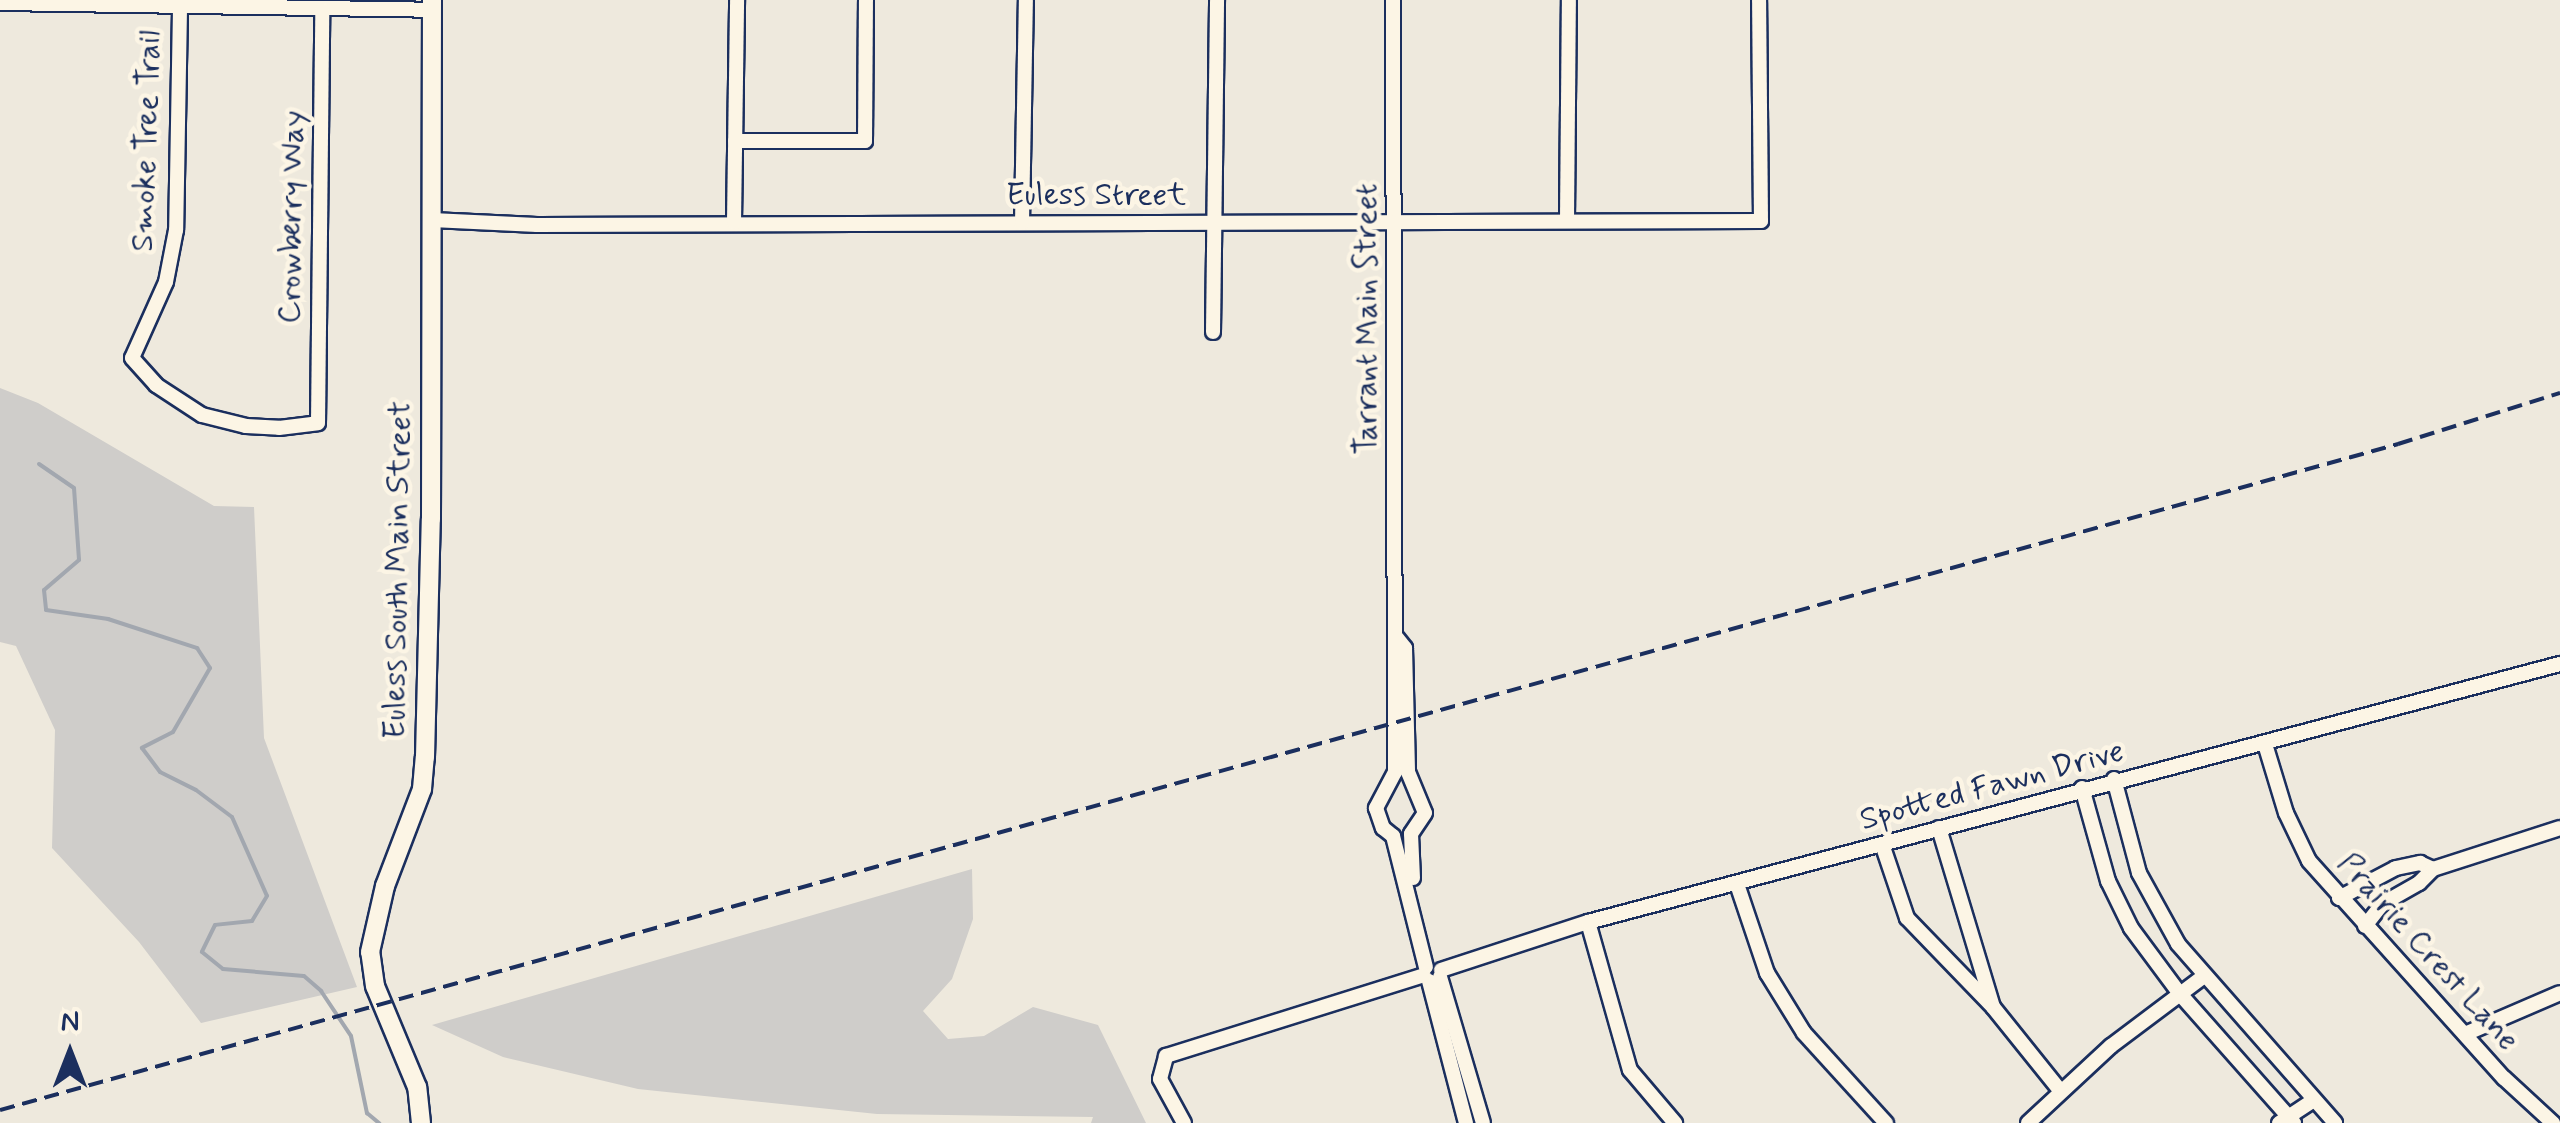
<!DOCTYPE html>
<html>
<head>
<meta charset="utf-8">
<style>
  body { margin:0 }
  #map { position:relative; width:2560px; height:1123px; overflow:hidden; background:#eee9dd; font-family:Mynerve,sans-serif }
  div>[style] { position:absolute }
  .green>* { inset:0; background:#cfcdca }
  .stream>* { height:4px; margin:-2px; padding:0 2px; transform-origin:2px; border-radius:2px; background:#a2a7af }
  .roads { filter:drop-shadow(2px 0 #1b2f5e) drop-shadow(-2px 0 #1b2f5e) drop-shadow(0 2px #1b2f5e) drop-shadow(0 -2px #1b2f5e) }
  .minor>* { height:14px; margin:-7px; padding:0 7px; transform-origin:7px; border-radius:7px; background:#fcf5e5 }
  .tertiary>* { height:18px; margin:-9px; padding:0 9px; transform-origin:9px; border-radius:9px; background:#fcf5e5 }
  .rail>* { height:4px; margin-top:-2px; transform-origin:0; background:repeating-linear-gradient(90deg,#1b2f5e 0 15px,transparent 0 23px) }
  span { translate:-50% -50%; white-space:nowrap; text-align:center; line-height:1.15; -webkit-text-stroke:9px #fcf5e5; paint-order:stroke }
  .street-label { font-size:32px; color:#1b2f5e }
  .north { position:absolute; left:20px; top:1003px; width:100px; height:100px; -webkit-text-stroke:8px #fcf5e5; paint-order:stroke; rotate:0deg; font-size:28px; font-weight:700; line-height:40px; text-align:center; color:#1b2f5e }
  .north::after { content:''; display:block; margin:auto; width:35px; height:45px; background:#1b2f5e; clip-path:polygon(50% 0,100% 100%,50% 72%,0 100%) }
</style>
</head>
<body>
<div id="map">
  <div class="green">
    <div style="clip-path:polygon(0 388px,38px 403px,214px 506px,254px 507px,264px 738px,357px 987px,201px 1023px,139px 942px,52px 848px,55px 730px,16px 646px,0 642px)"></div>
    <div style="clip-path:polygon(972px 869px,973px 919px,952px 979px,923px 1011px,948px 1039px,984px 1036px,1033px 1007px,1098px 1025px,1146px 1123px,1091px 1123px,1093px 1117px,877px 1114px,638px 1089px,503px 1057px,432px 1025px)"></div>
  </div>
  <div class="stream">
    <div style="left:39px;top:464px;width:42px;rotate:34.4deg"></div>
    <div style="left:74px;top:488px;width:72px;rotate:86deg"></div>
    <div style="left:79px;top:560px;width:46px;rotate:139.4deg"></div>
    <div style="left:44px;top:590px;width:20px;rotate:84deg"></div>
    <div style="left:46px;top:610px;width:63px;rotate:8.3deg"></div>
    <div style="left:108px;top:619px;width:94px;rotate:18deg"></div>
    <div style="left:197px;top:648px;width:24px;rotate:57deg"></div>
    <div style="left:210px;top:668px;width:74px;rotate:120deg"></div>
    <div style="left:173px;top:732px;width:35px;rotate:153deg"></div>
    <div style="left:142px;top:748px;width:30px;rotate:53deg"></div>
    <div style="left:160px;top:772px;width:40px;rotate:26.6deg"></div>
    <div style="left:196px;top:790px;width:45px;rotate:36.9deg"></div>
    <div style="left:232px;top:817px;width:86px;rotate:66.1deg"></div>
    <div style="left:267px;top:896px;width:29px;rotate:121deg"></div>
    <div style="left:252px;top:921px;width:37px;rotate:174deg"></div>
    <div style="left:215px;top:925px;width:30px;rotate:116deg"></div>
    <div style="left:202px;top:952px;width:27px;rotate:39deg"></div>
    <div style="left:223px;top:969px;width:81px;rotate:4.9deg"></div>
    <div style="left:304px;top:976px;width:23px;rotate:41deg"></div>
    <div style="left:321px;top:991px;width:54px;rotate:56.3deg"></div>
    <div style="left:351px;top:1036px;width:79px;rotate:78.3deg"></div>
    <div style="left:367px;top:1113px;width:16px;rotate:40deg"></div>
  </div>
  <div class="roads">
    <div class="minor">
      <div style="left:1393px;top:0;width:772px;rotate:89.85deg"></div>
      <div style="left:1395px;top:772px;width:41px;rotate:117.8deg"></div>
      <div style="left:1376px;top:808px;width:21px;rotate:71deg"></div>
      <div style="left:1383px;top:828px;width:13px;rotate:39deg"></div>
      <div style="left:1393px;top:836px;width:135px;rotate:75.9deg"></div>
      <div style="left:0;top:3px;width:432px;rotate:0.9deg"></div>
      <div style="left:180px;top:9px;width:221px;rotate:91deg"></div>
      <div style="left:176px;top:230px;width:53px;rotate:100.9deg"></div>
      <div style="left:166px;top:282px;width:83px;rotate:114.1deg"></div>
      <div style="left:132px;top:358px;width:36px;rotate:48deg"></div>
      <div style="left:156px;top:385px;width:55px;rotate:33.1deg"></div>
      <div style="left:202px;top:415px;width:45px;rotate:14deg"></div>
      <div style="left:246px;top:426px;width:33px;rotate:3deg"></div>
      <div style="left:279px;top:428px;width:39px;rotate:-7deg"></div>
      <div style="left:318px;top:423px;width:413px;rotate:-89.4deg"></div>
      <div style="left:735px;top:141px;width:130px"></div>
      <div style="left:865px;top:141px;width:141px;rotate:-89.6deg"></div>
      <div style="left:1567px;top:218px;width:218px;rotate:-89.5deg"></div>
      <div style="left:432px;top:220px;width:105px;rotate:2.7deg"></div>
      <div style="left:537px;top:225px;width:1224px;rotate:-0.19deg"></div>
      <div style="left:1761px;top:221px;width:221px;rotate:-90.5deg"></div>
      <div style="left:734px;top:222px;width:222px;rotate:-89.2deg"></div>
      <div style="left:1022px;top:223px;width:223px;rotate:-89deg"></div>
      <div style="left:1213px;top:332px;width:332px;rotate:-89.3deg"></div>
      <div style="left:1397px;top:638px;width:13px;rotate:51deg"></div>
      <div style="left:1405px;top:648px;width:124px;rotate:88.6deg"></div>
      <div style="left:1408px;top:772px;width:44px;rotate:67.5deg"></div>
      <div style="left:1425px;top:813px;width:25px;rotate:124deg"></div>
      <div style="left:1411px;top:834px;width:44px;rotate:87.4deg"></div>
      <div style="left:2265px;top:744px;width:72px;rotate:73.1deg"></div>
      <div style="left:2286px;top:813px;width:53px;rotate:64.4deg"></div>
      <div style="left:2309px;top:861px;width:292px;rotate:48.1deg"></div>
      <div style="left:2504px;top:1078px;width:67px;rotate:42.6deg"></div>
      <div style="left:2114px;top:779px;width:97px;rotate:75.1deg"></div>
      <div style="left:2139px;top:873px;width:81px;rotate:61.2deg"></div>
      <div style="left:2178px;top:944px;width:238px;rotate:48.7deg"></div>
      <div style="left:2082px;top:788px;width:97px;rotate:74.4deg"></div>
      <div style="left:2108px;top:881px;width:52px;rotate:63.9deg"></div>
      <div style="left:2131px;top:928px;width:82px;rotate:53.4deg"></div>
      <div style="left:2180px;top:994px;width:172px;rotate:48.5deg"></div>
      <div style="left:1882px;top:844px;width:78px;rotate:71.3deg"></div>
      <div style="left:1907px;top:918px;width:124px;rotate:46deg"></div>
      <div style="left:1993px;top:1007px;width:187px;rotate:-106.8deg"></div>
      <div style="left:1737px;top:884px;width:94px;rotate:71.4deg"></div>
      <div style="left:1767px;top:973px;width:70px;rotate:58.3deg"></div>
      <div style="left:1804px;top:1033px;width:122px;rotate:47.7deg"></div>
      <div style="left:2339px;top:898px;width:64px;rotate:-27.8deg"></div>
      <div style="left:2396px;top:868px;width:25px;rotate:-12deg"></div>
      <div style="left:2420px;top:863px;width:14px;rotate:25deg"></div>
      <div style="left:1588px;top:922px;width:154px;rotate:74.2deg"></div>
      <div style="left:1630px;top:1070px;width:70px;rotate:49.7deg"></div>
      <div style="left:2365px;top:926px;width:28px;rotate:-52deg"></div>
      <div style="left:2382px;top:904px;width:43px;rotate:-29.6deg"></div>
      <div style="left:2419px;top:883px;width:20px;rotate:-45deg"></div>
      <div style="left:2433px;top:869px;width:133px;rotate:-17.9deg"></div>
      <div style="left:1441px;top:970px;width:155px;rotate:-18.1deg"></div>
      <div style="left:1588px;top:922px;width:1006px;rotate:-14.87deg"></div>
      <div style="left:1440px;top:977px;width:152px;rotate:73.6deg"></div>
      <div style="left:1429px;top:981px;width:147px;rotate:75.4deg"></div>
      <div style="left:1993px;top:1007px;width:105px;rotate:51.2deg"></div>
      <div style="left:2465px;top:1034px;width:103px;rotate:-23.3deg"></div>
      <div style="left:1184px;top:1123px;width:50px;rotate:-118.6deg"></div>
      <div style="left:1160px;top:1079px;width:24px;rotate:-75deg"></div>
      <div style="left:1166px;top:1056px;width:270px;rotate:-17.4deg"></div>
      <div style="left:2028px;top:1123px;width:113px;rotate:-42.9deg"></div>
      <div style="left:2111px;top:1046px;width:115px;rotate:-36.9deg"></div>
      <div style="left:2279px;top:1123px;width:42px;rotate:-33.3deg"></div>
    </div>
    <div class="tertiary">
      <div style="left:421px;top:1123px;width:36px;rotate:-96deg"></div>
      <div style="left:417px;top:1087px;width:109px;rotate:-112.6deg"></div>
      <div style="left:375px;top:986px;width:34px;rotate:-98deg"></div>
      <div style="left:370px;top:952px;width:68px;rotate:-77.2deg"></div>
      <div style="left:385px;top:886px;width:104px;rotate:-69.1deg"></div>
      <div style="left:422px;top:789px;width:32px;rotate:-85deg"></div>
      <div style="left:425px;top:757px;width:238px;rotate:-88.6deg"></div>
      <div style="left:431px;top:519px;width:519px;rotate:-89.89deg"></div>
    </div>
  </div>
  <div class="rail">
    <div style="left:0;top:1110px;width:2489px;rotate:-15.52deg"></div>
    <div style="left:2398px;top:444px;width:170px;rotate:-17.5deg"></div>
  </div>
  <div class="street-label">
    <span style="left:147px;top:141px;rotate:-88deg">Smoke Tree Trail</span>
    <span style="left:1096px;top:195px">Euless Street</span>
    <span style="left:292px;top:217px;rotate:-89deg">Crowberry Way</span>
    <span style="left:1367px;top:319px;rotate:-90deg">Tarrant Main Street</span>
    <span style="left:398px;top:570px;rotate:-89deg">Euless South Main Street</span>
    <span style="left:1992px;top:786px;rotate:-15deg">Spotted Fawn Drive</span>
    <span style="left:2428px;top:952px;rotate:48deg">Prairie Crest Lane</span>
  </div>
  <div class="north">N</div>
</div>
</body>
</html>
